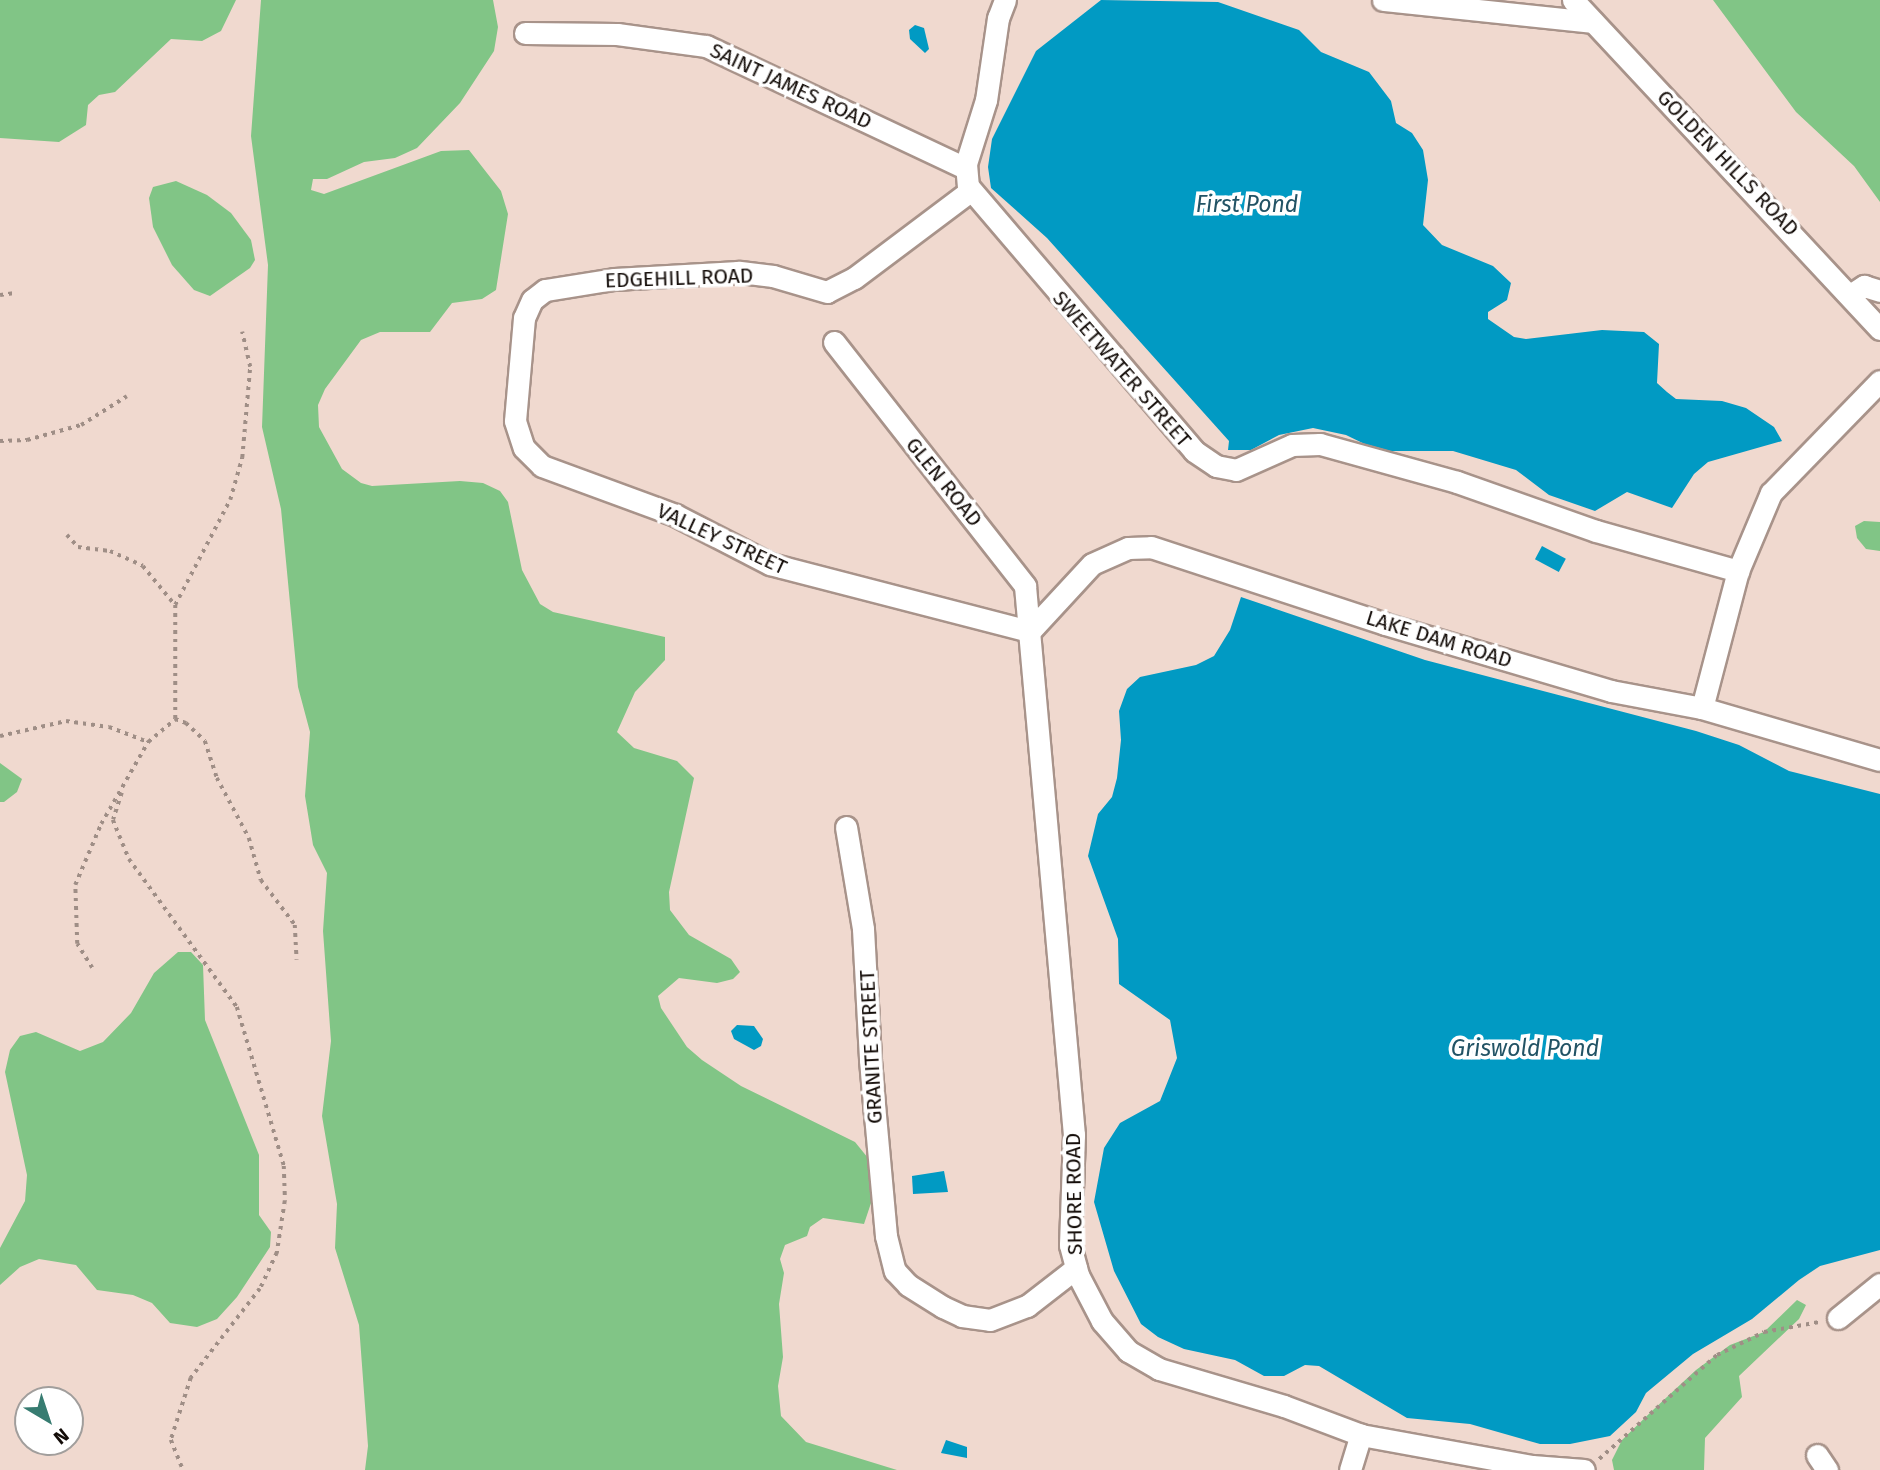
<!DOCTYPE html>
<html>
<head>
<meta charset="utf-8">
<style>
  body { margin:0 }
  #map { position:relative; width:1880px; height:1470px; overflow:hidden; background:#f0d9cf; font-family:"Fira Sans",sans-serif }
  div>[style] { position:absolute }
  .green>* { inset:0; background:#81c586 }
  .water>* { inset:0; background:#019ac3; transform-origin:0 0 }
  .path>* { height:3.5px; margin-top:-1.75px; transform-origin:0; background:repeating-linear-gradient(90deg,#9f8e86 0 3.5px,transparent 0 8.5px) }
  .roads { filter:drop-shadow(2px 0 #a8938a) drop-shadow(-2px 0 #a8938a) drop-shadow(0 2px #a8938a) drop-shadow(0 -2px #a8938a) }
  .minor>* { height:21px; margin:-10.5px; padding:0 10.5px; transform-origin:10.5px; border-radius:10.5px; background:#fff }
  span { translate:-50% -50%; white-space:nowrap; text-align:center; line-height:1.15; -webkit-text-stroke:7px #fff; paint-order:stroke }
  .street-label { font-size:21px; color:#130c08 }
  .water-label { font-size:23px; color:#225365; font-style:italic }
  .north { position:absolute; left:14px; top:1386px; width:70px; height:70px; box-sizing:border-box; background:#fff; border:2px solid #a19e9c; border-radius:50%; rotate:141deg; font-size:19px; font-weight:700; line-height:28px; text-align:center; color:#130c08 }
  .north::after { content:''; display:block; margin:auto; width:24px; height:32px; background:#377c71; clip-path:polygon(50% 0,100% 100%,50% 72%,0 100%) }
</style>
</head>
<body>
<div id="map">
  <div class="green">
    <div style="clip-path:polygon(0 0,236px 0,221px 31px,202px 41px,171px 39px,115px 92px,99px 95px,88px 105px,86px 125px,59px 142px,0 138px)"></div>
    <div style="clip-path:polygon(261px 0,493px 0,498px 27px,494px 51px,460px 103px,417px 148px,395px 158px,364px 162px,327px 179px,313px 179px,311px 190px,324px 194px,441px 151px,469px 150px,501px 191px,508px 214px,496px 290px,482px 299px,452px 303px,430px 332px,380px 332px,361px 340px,325px 389px,318px 405px,319px 427px,342px 469px,361px 483px,372px 486px,460px 481px,483px 483px,500px 491px,508px 502px,522px 570px,540px 604px,553px 612px,665px 637px,665px 660px,635px 692px,617px 732px,634px 748px,677px 761px,694px 778px,669px 892px,670px 910px,689px 935px,731px 959px,740px 972px,733px 979px,717px 983px,679px 978px,658px 996px,661px 1008px,687px 1047px,702px 1060px,741px 1086px,855px 1142px,868px 1158px,872px 1200px,864px 1224px,823px 1218px,810px 1227px,807px 1236px,785px 1245px,780px 1259px,784px 1273px,779px 1304px,783px 1357px,778px 1386px,781px 1416px,806px 1442px,897px 1470px,365px 1470px,368px 1446px,359px 1325px,335px 1248px,337px 1204px,322px 1116px,331px 1041px,323px 931px,327px 873px,313px 845px,305px 796px,310px 732px,298px 687px,281px 509px,262px 427px,268px 265px,251px 136px)"></div>
    <div style="clip-path:polygon(1713px 0,1880px 0,1880px 202px,1854px 166px,1796px 112px)"></div>
    <div style="clip-path:polygon(176px 181px,207px 195px,231px 213px,251px 240px,255px 260px,250px 268px,210px 296px,194px 290px,172px 265px,153px 227px,149px 198px,153px 187px)"></div>
    <div style="clip-path:polygon(1864px 521px,1880px 522px,1880px 551px,1866px 549px,1857px 538px,1855px 526px)"></div>
    <div style="clip-path:polygon(0 763px,22px 779px,17px 792px,4px 802px,0 802px)"></div>
    <div style="clip-path:polygon(178px 952px,191px 952px,203px 965px,205px 1020px,259px 1155px,259px 1215px,271px 1232px,270px 1247px,237px 1297px,217px 1319px,197px 1327px,170px 1323px,152px 1303px,133px 1295px,97px 1290px,76px 1265px,39px 1259px,20px 1267px,0 1285px,0 1248px,25px 1201px,27px 1175px,5px 1072px,10px 1050px,20px 1036px,36px 1032px,80px 1051px,103px 1042px,131px 1013px,154px 973px)"></div>
    <div style="clip-path:polygon(1797px 1300px,1806px 1305px,1799px 1319px,1739px 1376px,1742px 1397px,1705px 1438px,1704px 1470px,1614px 1470px,1612px 1460px,1622px 1440px,1653px 1410px,1696px 1370px,1730px 1345px,1764px 1332px)"></div>
  </div>
  <div class="water">
    <div style="clip-path:polygon(1101px 0,1218px 2px,1299px 30px,1321px 52px,1369px 72px,1391px 101px,1396px 123px,1412px 133px,1423px 150px,1428px 180px,1423px 225px,1442px 245px,1493px 266px,1511px 283px,1507px 300px,1488px 312px,1488px 319px,1514px 337px,1526px 339px,1602px 330px,1644px 332px,1659px 344px,1657px 383px,1667px 392px,1676px 399px,1722px 401px,1746px 408px,1774px 427px,1782px 441px,1708px 462px,1694px 474px,1672px 508px,1627px 492px,1595px 511px,1549px 495px,1516px 470px,1453px 451px,1379px 451px,1346px 435px,1313px 428px,1279px 435px,1251px 450px,1228px 450px,1229px 441px,1047px 238px,991px 188px,988px 167px,992px 139px,1036px 51px)"></div>
    <div style="clip-path:polygon(915px 25px,924px 28px,929px 49px,925px 53px,910px 39px,909px 30px)"></div>
    <div style="left:1542px;top:546px;width:27px;height:15px;rotate:28deg"></div>
    <div style="clip-path:polygon(1241px 597px,1425px 660px,1696px 731px,1739px 745px,1789px 771px,1880px 794px,1880px 1250px,1820px 1266px,1799px 1280px,1752px 1319px,1693px 1354px,1646px 1393px,1636px 1412px,1610px 1436px,1570px 1444px,1540px 1444px,1470px 1424px,1407px 1418px,1319px 1366px,1305px 1365px,1284px 1376px,1264px 1376px,1235px 1360px,1184px 1349px,1158px 1337px,1141px 1324px,1114px 1271px,1094px 1202px,1104px 1148px,1120px 1123px,1160px 1101px,1177px 1058px,1170px 1020px,1119px 984px,1118px 939px,1088px 856px,1098px 814px,1112px 797px,1117px 778px,1121px 740px,1119px 711px,1127px 689px,1140px 677px,1196px 665px,1214px 656px,1230px 630px)"></div>
    <div style="clip-path:polygon(737px 1025px,754px 1026px,763px 1039px,761px 1046px,754px 1050px,734px 1039px,731px 1031px)"></div>
    <div style="clip-path:polygon(944px 1171px,948px 1192px,913px 1194px,912px 1176px)"></div>
    <div style="clip-path:polygon(946px 1440px,967px 1447px,967px 1458px,941px 1453px)"></div>
  </div>
  <div class="path">
    <div style="left:0;top:295px;width:15px;rotate:-8deg"></div>
    <div style="left:0;top:441px;width:27px;rotate:-2deg"></div>
    <div style="left:27px;top:440px;width:56px;rotate:-15.5deg"></div>
    <div style="left:81px;top:425px;width:54px;rotate:-32.2deg"></div>
    <div style="left:67px;top:535px;width:16px;rotate:47deg"></div>
    <div style="left:78px;top:547px;width:32px;rotate:7deg"></div>
    <div style="left:110px;top:551px;width:36px;rotate:24deg"></div>
    <div style="left:143px;top:566px;width:50px;rotate:50.6deg"></div>
    <div style="left:175px;top:719px;width:12px;rotate:20deg"></div>
    <div style="left:186px;top:723px;width:26px;rotate:43deg"></div>
    <div style="left:205px;top:741px;width:39px;rotate:72deg"></div>
    <div style="left:217px;top:778px;width:68px;rotate:61.9deg"></div>
    <div style="left:249px;top:838px;width:44px;rotate:74.1deg"></div>
    <div style="left:261px;top:880px;width:56px;rotate:52.9deg"></div>
    <div style="left:295px;top:925px;width:35px;rotate:87deg"></div>
    <div style="left:0;top:736px;width:68px;rotate:-12.8deg"></div>
    <div style="left:66px;top:721px;width:43px;rotate:7.9deg"></div>
    <div style="left:109px;top:727px;width:42px;rotate:21deg"></div>
    <div style="left:148px;top:742px;width:35px;rotate:-40deg"></div>
    <div style="left:175px;top:719px;width:114px;rotate:-90deg"></div>
    <div style="left:175px;top:605px;width:119px;rotate:-62.4deg"></div>
    <div style="left:230px;top:500px;width:44px;rotate:-74.1deg"></div>
    <div style="left:242px;top:458px;width:91px;rotate:-85deg"></div>
    <div style="left:250px;top:367px;width:36px;rotate:-103deg"></div>
    <div style="left:122px;top:793px;width:28px;rotate:108deg"></div>
    <div style="left:113px;top:820px;width:42px;rotate:67.7deg"></div>
    <div style="left:129px;top:859px;width:183px;rotate:53.9deg"></div>
    <div style="left:237px;top:1007px;width:166px;rotate:73.5deg"></div>
    <div style="left:284px;top:1166px;width:35px;rotate:88deg"></div>
    <div style="left:285px;top:1201px;width:53px;rotate:98.7deg"></div>
    <div style="left:277px;top:1253px;width:40px;rotate:115deg"></div>
    <div style="left:260px;top:1289px;width:113px;rotate:127.8deg"></div>
    <div style="left:191px;top:1378px;width:65px;rotate:107.9deg"></div>
    <div style="left:171px;top:1440px;width:32px;rotate:68deg"></div>
    <div style="left:92px;top:968px;width:28px;rotate:-122deg"></div>
    <div style="left:77px;top:944px;width:59px;rotate:-91.9deg"></div>
    <div style="left:75px;top:885px;width:66px;rotate:-66.9deg"></div>
    <div style="left:101px;top:824px;width:95px;rotate:-60.2deg"></div>
    <div style="left:1599px;top:1459px;width:157px;rotate:-41.4deg"></div>
    <div style="left:1717px;top:1355px;width:52px;rotate:-26.1deg"></div>
    <div style="left:1764px;top:1332px;width:56px;rotate:-10.3deg"></div>
  </div>
  <div class="roads">
    <div class="minor">
      <div style="left:1005px;top:0;width:19px;rotate:111deg"></div>
      <div style="left:998px;top:18px;width:83px;rotate:98.3deg"></div>
      <div style="left:986px;top:100px;width:67px;rotate:107.4deg"></div>
      <div style="left:966px;top:164px;width:22px;rotate:85deg"></div>
      <div style="left:968px;top:186px;width:348px;rotate:49.5deg"></div>
      <div style="left:1194px;top:451px;width:27px;rotate:34deg"></div>
      <div style="left:1216px;top:466px;width:20px;rotate:11deg"></div>
      <div style="left:1236px;top:470px;width:61px;rotate:-24.1deg"></div>
      <div style="left:1292px;top:445px;width:28px;rotate:-2deg"></div>
      <div style="left:1320px;top:444px;width:142px;rotate:15.5deg"></div>
      <div style="left:1457px;top:482px;width:147px;rotate:19.4deg"></div>
      <div style="left:1596px;top:531px;width:148px;rotate:15.7deg"></div>
      <div style="left:1383px;top:0;width:211px;rotate:6deg"></div>
      <div style="left:1573px;top:0;width:450px;rotate:47deg"></div>
      <div style="left:525px;top:33px;width:92px;rotate:0.6deg"></div>
      <div style="left:617px;top:34px;width:90px;rotate:7.7deg"></div>
      <div style="left:706px;top:46px;width:286px;rotate:25.2deg"></div>
      <div style="left:970px;top:191px;width:145px;rotate:143.1deg"></div>
      <div style="left:854px;top:278px;width:30px;rotate:153deg"></div>
      <div style="left:827px;top:292px;width:56px;rotate:-163.5deg"></div>
      <div style="left:773px;top:276px;width:35px;rotate:-173deg"></div>
      <div style="left:738px;top:272px;width:124px;rotate:176.8deg"></div>
      <div style="left:614px;top:279px;width:70px;rotate:170.9deg"></div>
      <div style="left:545px;top:290px;width:16px;rotate:142deg"></div>
      <div style="left:532px;top:300px;width:20px;rotate:114deg"></div>
      <div style="left:524px;top:318px;width:103px;rotate:95deg"></div>
      <div style="left:515px;top:421px;width:28px;rotate:72deg"></div>
      <div style="left:524px;top:448px;width:25px;rotate:45deg"></div>
      <div style="left:542px;top:466px;width:142px;rotate:20.2deg"></div>
      <div style="left:675px;top:515px;width:107px;rotate:27.3deg"></div>
      <div style="left:770px;top:564px;width:268px;rotate:14.5deg"></div>
      <div style="left:1850px;top:295px;width:17px;rotate:-33deg"></div>
      <div style="left:1864px;top:286px;width:17px;rotate:17deg"></div>
      <div style="left:834px;top:342px;width:310px;rotate:51.9deg"></div>
      <div style="left:1025px;top:586px;width:551px;rotate:84.9deg"></div>
      <div style="left:1074px;top:1135px;width:110px;rotate:92.1deg"></div>
      <div style="left:1070px;top:1245px;width:31px;rotate:75deg"></div>
      <div style="left:1078px;top:1275px;width:52px;rotate:62.4deg"></div>
      <div style="left:1102px;top:1321px;width:40px;rotate:49deg"></div>
      <div style="left:1128px;top:1351px;width:36px;rotate:30deg"></div>
      <div style="left:1159px;top:1369px;width:130px;rotate:16.5deg"></div>
      <div style="left:1284px;top:1406px;width:82px;rotate:20.6deg"></div>
      <div style="left:1361px;top:1435px;width:174px;rotate:10.3deg"></div>
      <div style="left:1532px;top:1466px;width:52px;rotate:4.4deg"></div>
      <div style="left:1030px;top:631px;width:91px;rotate:-47.2deg"></div>
      <div style="left:1092px;top:564px;width:39px;rotate:-24deg"></div>
      <div style="left:1128px;top:548px;width:23px;rotate:-2deg"></div>
      <div style="left:1151px;top:547px;width:246px;rotate:18.2deg"></div>
      <div style="left:1385px;top:624px;width:236px;rotate:16.5deg"></div>
      <div style="left:1611px;top:691px;width:93px;rotate:10.6deg"></div>
      <div style="left:1702px;top:708px;width:185px;rotate:16.3deg"></div>
      <div style="left:1702px;top:708px;width:142px;rotate:-75.3deg"></div>
      <div style="left:1738px;top:571px;width:85px;rotate:-67.1deg"></div>
      <div style="left:1771px;top:493px;width:156px;rotate:-45.8deg"></div>
      <div style="left:846px;top:827px;width:103px;rotate:80.5deg"></div>
      <div style="left:863px;top:929px;width:131px;rotate:86.9deg"></div>
      <div style="left:870px;top:1060px;width:177px;rotate:84.8deg"></div>
      <div style="left:886px;top:1236px;width:36px;rotate:76deg"></div>
      <div style="left:895px;top:1271px;width:19px;rotate:47deg"></div>
      <div style="left:908px;top:1285px;width:41px;rotate:32.2deg"></div>
      <div style="left:943px;top:1307px;width:21px;rotate:25deg"></div>
      <div style="left:962px;top:1316px;width:28px;rotate:8deg"></div>
      <div style="left:990px;top:1320px;width:40px;rotate:-21deg"></div>
      <div style="left:1027px;top:1306px;width:62px;rotate:-37.8deg"></div>
      <div style="left:1838px;top:1318px;width:54px;rotate:-39deg"></div>
      <div style="left:1817px;top:1455px;width:18px;rotate:56deg"></div>
      <div style="left:1350px;top:1470px;width:37px;rotate:-73deg"></div>
    </div>
  </div>
  <div class="street-label">
    <span style="left:791px;top:86px;rotate:25deg">SAINT JAMES ROAD</span>
    <span style="left:1728px;top:163px;rotate:46deg">GOLDEN HILLS ROAD</span>
    <span style="left:679px;top:278px;rotate:-2deg">EDGEHILL ROAD</span>
    <span style="left:1122px;top:369px;rotate:49deg">SWEETWATER STREET</span>
    <span style="left:944px;top:482px;rotate:51deg">GLEN ROAD</span>
    <span style="left:722px;top:539px;rotate:25deg">VALLEY STREET</span>
    <span style="left:1439px;top:639px;rotate:17deg">LAKE DAM ROAD</span>
    <span style="left:871px;top:1047px;rotate:-93deg">GRANITE STREET</span>
    <span style="left:1074px;top:1194px;rotate:-91deg">SHORE ROAD</span>
  </div>
  <div class="water-label">
    <span style="left:1247px;top:204px">First Pond</span>
    <span style="left:1525px;top:1048px">Griswold Pond</span>
  </div>
  <div class="north">N</div>
</div>
</body>
</html>
